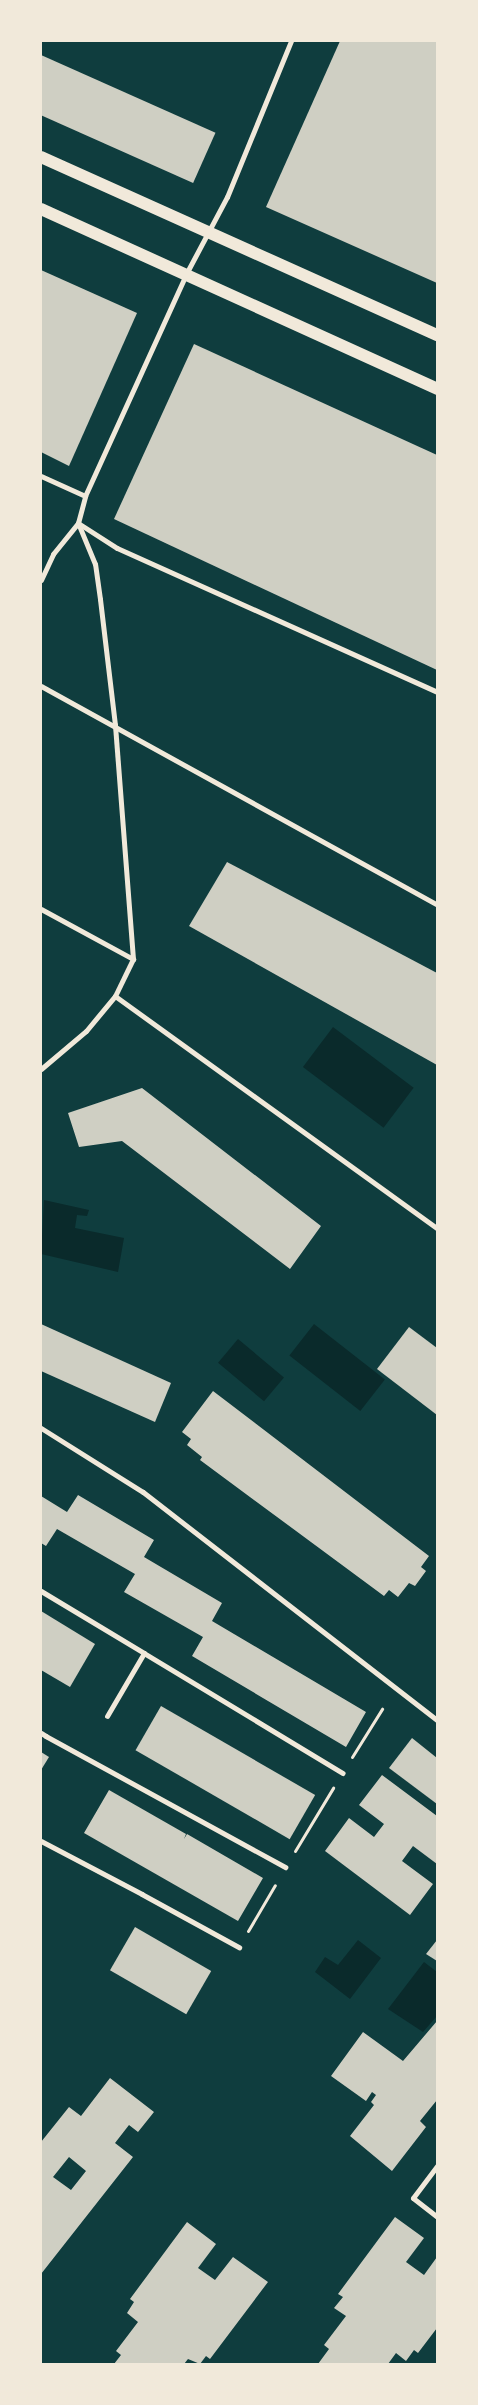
<!DOCTYPE html>
<html>
<head>
<meta charset="utf-8">
<style>
  body { margin:0 }
  #map { position:relative; width:478px; height:2405px; overflow:hidden; background:#0f3d3e; font-family:"Golos Text",sans-serif }
  div>[style] { position:absolute }
  .water>* { inset:0; background:#0a2a2b; transform-origin:0 0 }
  .building>* { inset:0; background:#cfcfc3; transform-origin:0 0 }
  .path>* { height:3px; margin:-1.5px; padding:0 1.5px; transform-origin:1.5px; border-radius:1.5px; background:#f1e9da }
  .pedestrian>* { height:4.5px; margin:-2.25px; padding:0 2.25px; transform-origin:2.25px; border-radius:2.25px; background:#f1e9da }
  .minor>* { height:5px; margin:-2.5px; padding:0 2.5px; transform-origin:2.5px; border-radius:2.5px; background:#f1e9da }
  .primary>* { height:12px; margin:-6px; padding:0 6px; transform-origin:6px; border-radius:6px; background:#f1e9da }
  span { translate:-50% -50%; white-space:nowrap; text-align:center; line-height:1.15; -webkit-text-stroke:4px #f1e9da; paint-order:stroke }
  .frame { position:absolute; inset:0; border:42px solid #f1e9da; pointer-events:none }
</style>
</head>
<body>
<div id="map">
  <div class="water">
    <div style="left:333px;top:1027px;width:101px;height:50px;rotate:37deg"></div>
    <div style="clip-path:polygon(44px 1200px,89px 1210px,87px 1216px,77px 1215px,75px 1228px,124px 1238px,118px 1272px,41px 1254px)"></div>
    <div style="left:314px;top:1324px;width:90px;height:40px;rotate:38deg"></div>
    <div style="left:238px;top:1339px;width:60px;height:31px;rotate:40deg"></div>
    <div style="clip-path:polygon(358px 1940px,381px 1958px,350px 1999px,315px 1972px,325px 1957px,338px 1965px)"></div>
    <div style="clip-path:polygon(424px 1962px,437px 1972px,437px 2016px,423px 2032px,388px 2009px)"></div>
  </div>
  <div class="building">
    <div style="clip-path:polygon(340px 41px,437px 41px,437px 283px,266px 207px)"></div>
    <div style="left:41px;top:55px;width:191px;height:55px;rotate:24deg"></div>
    <div style="clip-path:polygon(41px 270px,137px 313px,69px 466px,41px 452px)"></div>
    <div style="clip-path:polygon(194px 344px,437px 455px,437px 670px,114px 519px)"></div>
    <div style="clip-path:polygon(227px 862px,437px 973px,437px 1065px,189px 926px)"></div>
    <div style="clip-path:polygon(142px 1088px,321px 1226px,290px 1269px,122px 1141px,79px 1147px,68px 1113px)"></div>
    <div style="clip-path:polygon(41px 1324px,171px 1383px,155px 1422px,41px 1371px)"></div>
    <div style="clip-path:polygon(409px 1327px,437px 1348px,437px 1415px,377px 1369px)"></div>
    <div style="clip-path:polygon(213px 1391px,429px 1556px,421px 1567px,426px 1571px,415px 1586px,409px 1583px,398px 1597px,389px 1590px,384px 1596px,200px 1460px,202px 1457px,187px 1445px,191px 1439px,182px 1432px)"></div>
    <div style="clip-path:polygon(78px 1495px,154px 1540px,144px 1557px,222px 1603px,212px 1621px,366px 1712px,346px 1747px,192px 1656px,203px 1637px,124px 1592px,135px 1574px,57px 1529px,46px 1546px,41px 1543px,41px 1496px,67px 1512px)"></div>
    <div style="clip-path:polygon(41px 1611px,95px 1644px,70px 1687px,41px 1670px)"></div>
    <div style="left:161px;top:1706px;width:178px;height:51px;rotate:30deg"></div>
    <div style="clip-path:polygon(412px 1738px,437px 1758px,437px 1804px,389px 1768px)"></div>
    <div style="clip-path:polygon(41px 1752px,49px 1757px,41px 1770px)"></div>
    <div style="clip-path:polygon(382px 1775px,437px 1816px,437px 1864px,413px 1846px,402px 1861px,433px 1884px,410px 1915px,325px 1851px,349px 1818px,374px 1837px,384px 1824px,359px 1805px)"></div>
    <div style="clip-path:polygon(109px 1790px,186px 1834px,184px 1839px,187px 1834px,263px 1878px,238px 1921px,84px 1833px)"></div>
    <div style="left:135px;top:1927px;width:88px;height:50px;rotate:30deg"></div>
    <div style="clip-path:polygon(437px 1940px,437px 1961px,426px 1954px)"></div>
    <div style="clip-path:polygon(437px 2021px,437px 2100px,420px 2121px,426px 2127px,392px 2171px,350px 2136px,374px 2105px,371px 2102px,376px 2095px,372px 2092px,366px 2101px,331px 2076px,363px 2032px,403px 2061px)"></div>
    <div style="clip-path:polygon(evenodd,110px 2078px,154px 2112px,138px 2132px,129px 2125px,115px 2143px,133px 2157px,41px 2274px,41px 2142px,69px 2107px,81px 2116px,110px 2078px,69px 2157px,86px 2171px,71px 2190px,53px 2177px,69px 2157px)"></div>
    <div style="clip-path:polygon(395px 2217px,424px 2238px,406px 2262px,424px 2275px,437px 2257px,437px 2328px,418px 2353px,414px 2350px,406px 2361px,396px 2353px,388px 2364px,318px 2364px,329px 2349px,324px 2345px,346px 2316px,334px 2308px,343px 2297px,338px 2294px)"></div>
    <div style="clip-path:polygon(187px 2222px,216px 2244px,198px 2268px,215px 2280px,233px 2257px,268px 2282px,210px 2359px,206px 2356px,200px 2364px,188px 2359px,184px 2364px,114px 2364px,121px 2355px,116px 2351px,138px 2322px,127px 2313px,134px 2302px,130px 2299px)"></div>
  </div>
  <div class="path">
    <div style="left:352px;top:1757px;width:57px;rotate:-58deg"></div>
    <div style="left:295px;top:1851px;width:74px;rotate:-58.9deg"></div>
    <div style="left:248px;top:1931px;width:53px;rotate:-59.6deg"></div>
  </div>
  <div class="pedestrian">
    <div style="left:144px;top:1653px;width:232px;rotate:31.1deg"></div>
    <div style="left:46px;top:1736px;width:273px;rotate:28.7deg"></div>
    <div style="left:142px;top:1894px;width:111px;rotate:28.7deg"></div>
  </div>
  <div class="minor">
    <div style="left:41px;top:476px;width:48px;rotate:24.4deg"></div>
    <div style="left:41px;top:580px;width:29px;rotate:-65deg"></div>
    <div style="left:53px;top:554px;width:40px;rotate:-51deg"></div>
    <div style="left:78px;top:523px;width:46px;rotate:32.7deg"></div>
    <div style="left:117px;top:548px;width:351px;rotate:24.2deg"></div>
    <div style="left:41px;top:686px;width:453px;rotate:28.9deg"></div>
    <div style="left:41px;top:909px;width:105px;rotate:28.5deg"></div>
    <div style="left:115px;top:996px;width:397px;rotate:35.8deg"></div>
    <div style="left:41px;top:1069px;width:59px;rotate:-40.2deg"></div>
    <div style="left:86px;top:1031px;width:45px;rotate:-50.4deg"></div>
    <div style="left:115px;top:996px;width:41px;rotate:-64.1deg"></div>
    <div style="left:133px;top:959px;width:235px;rotate:-94.4deg"></div>
    <div style="left:115px;top:725px;width:127px;rotate:-96.8deg"></div>
    <div style="left:100px;top:599px;width:35px;rotate:-98deg"></div>
    <div style="left:95px;top:564px;width:44px;rotate:-112.5deg"></div>
    <div style="left:78px;top:523px;width:28px;rotate:-75deg"></div>
    <div style="left:85px;top:496px;width:244px;rotate:-65.5deg"></div>
    <div style="left:186px;top:274px;width:87px;rotate:-62deg"></div>
    <div style="left:227px;top:197px;width:169px;rotate:-67.7deg"></div>
    <div style="left:41px;top:1428px;width:120px;rotate:32.1deg"></div>
    <div style="left:143px;top:1492px;width:372px;rotate:37.8deg"></div>
    <div style="left:41px;top:1591px;width:120px;rotate:31deg"></div>
    <div style="left:144px;top:1653px;width:73px;rotate:120.4deg"></div>
    <div style="left:41px;top:1733px;width:6px;rotate:31deg"></div>
    <div style="left:41px;top:1841px;width:114px;rotate:27.7deg"></div>
    <div style="left:437px;top:2166px;width:40px;rotate:127deg"></div>
    <div style="left:413px;top:2198px;width:31px;rotate:38deg"></div>
  </div>
  <div class="primary">
    <div style="left:41px;top:157px;width:434px;rotate:24.2deg"></div>
    <div style="left:41px;top:209px;width:435px;rotate:24.4deg"></div>
  </div>
  <div class="frame"></div>
</div>
</body>
</html>
